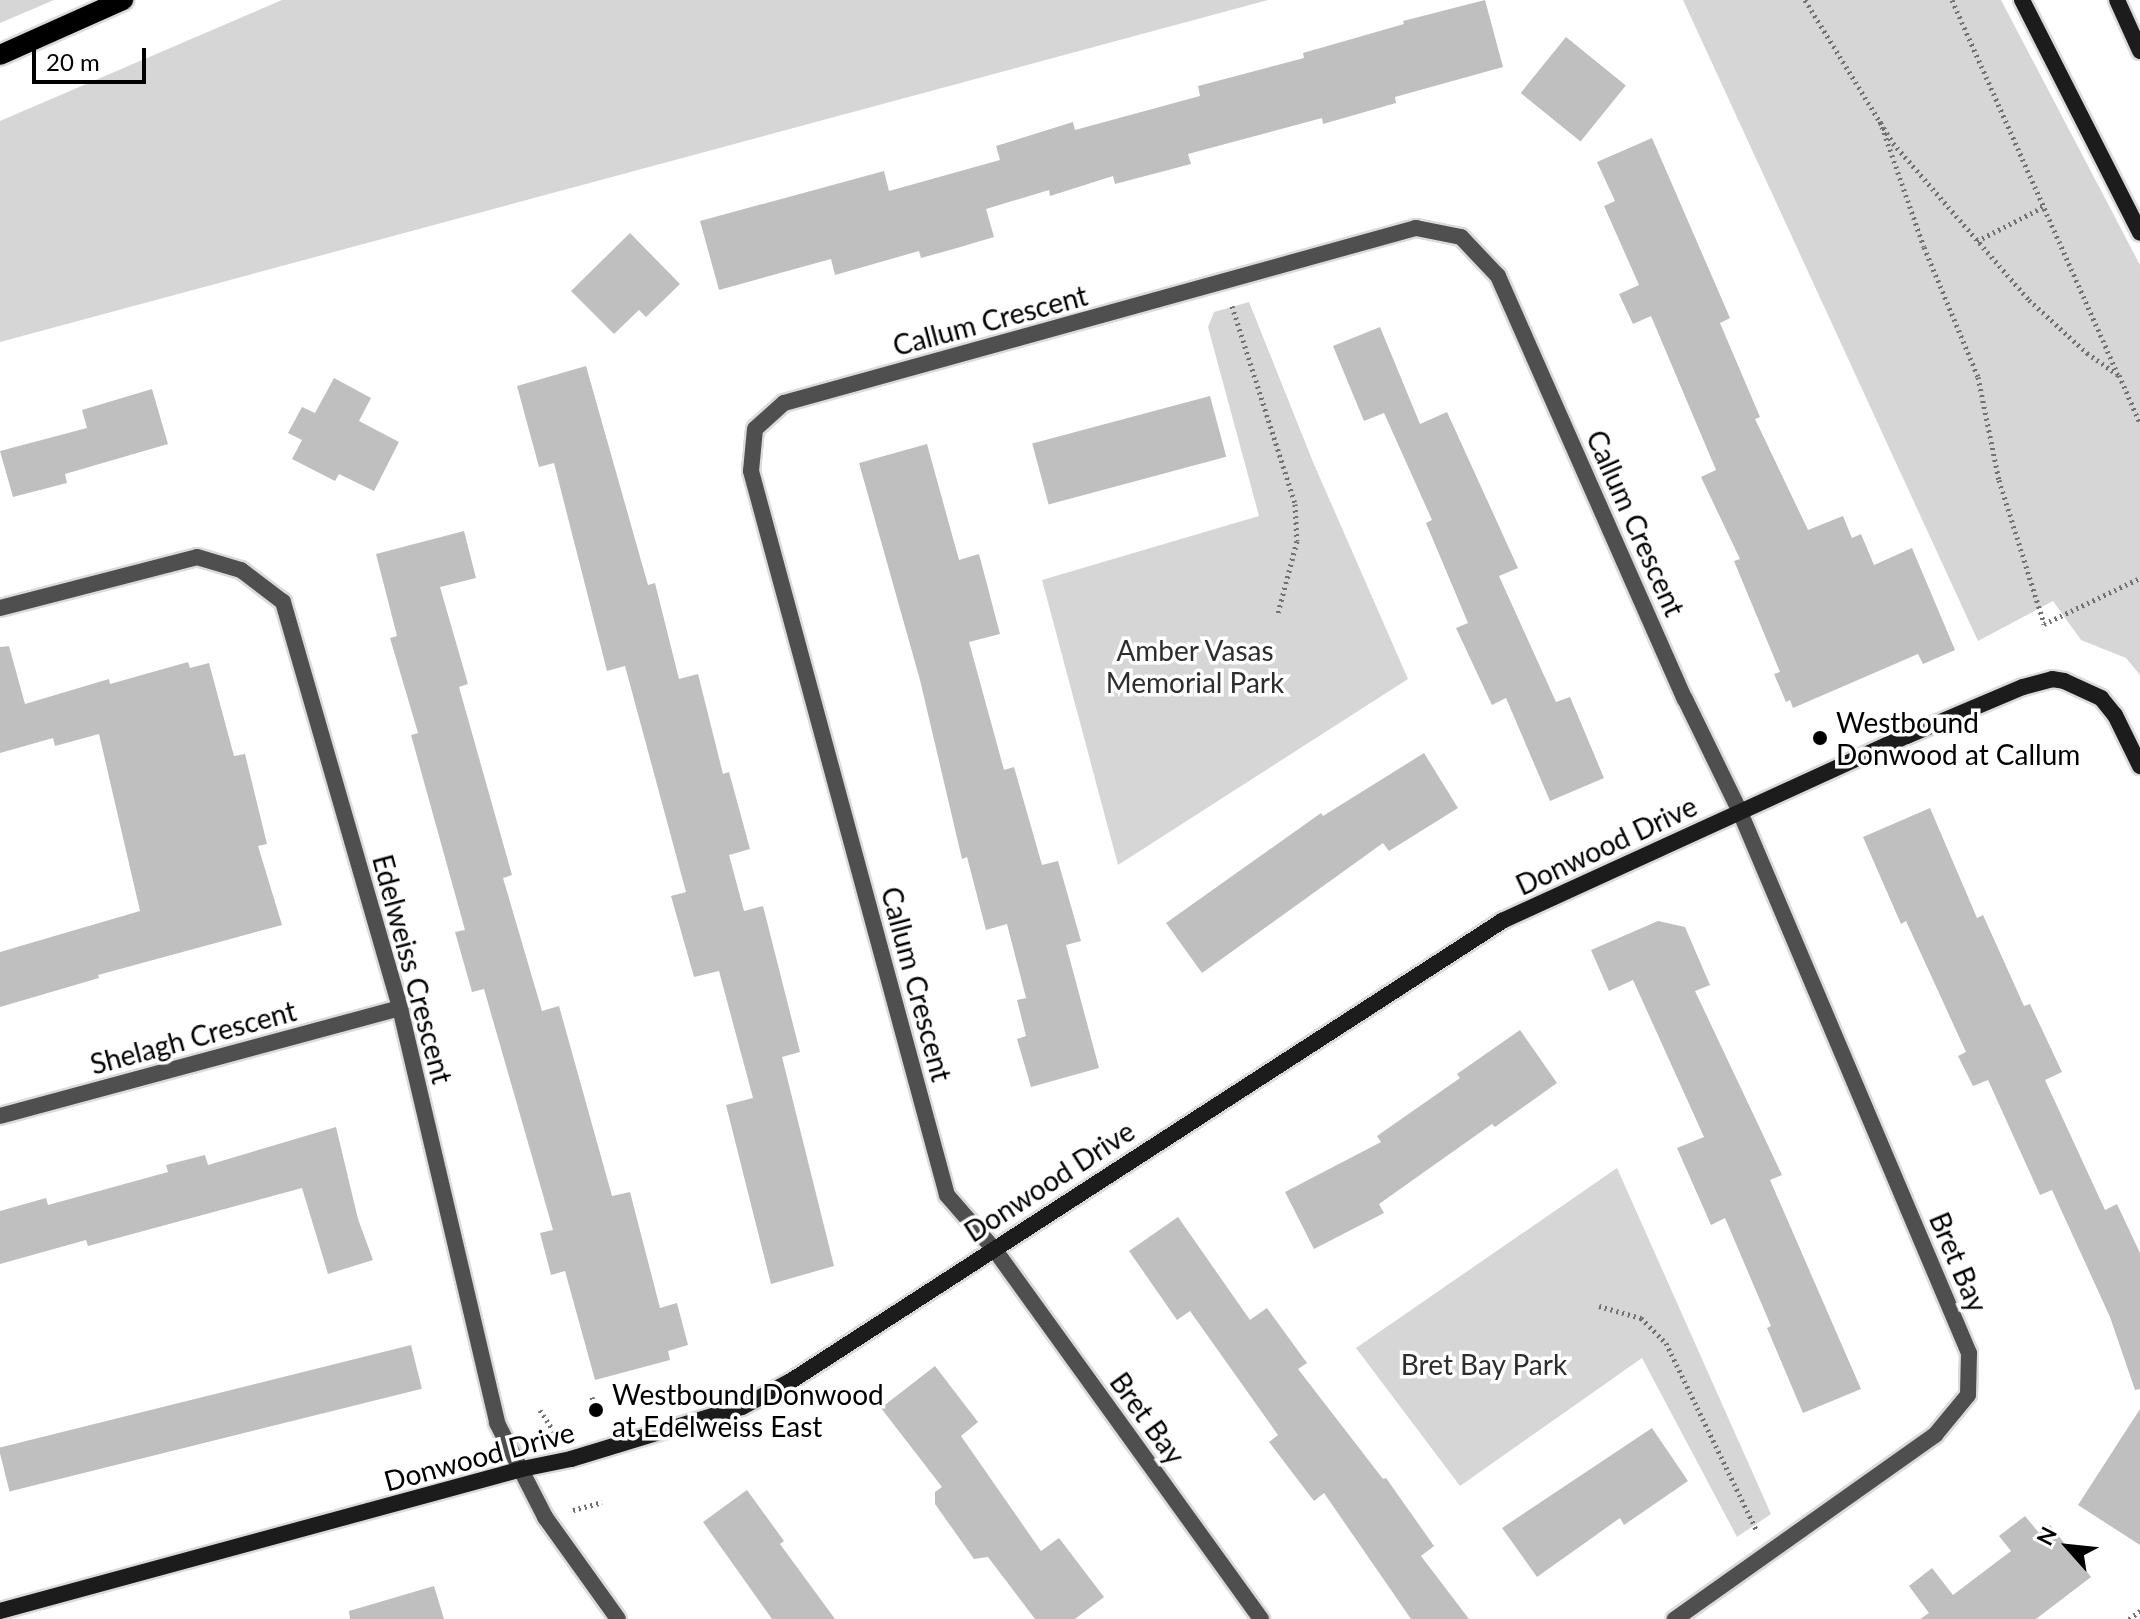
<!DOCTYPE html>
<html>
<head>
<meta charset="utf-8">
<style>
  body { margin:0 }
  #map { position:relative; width:2140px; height:1619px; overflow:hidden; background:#fff; font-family:Lato,sans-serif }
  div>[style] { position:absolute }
  .green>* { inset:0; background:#d6d6d6 }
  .building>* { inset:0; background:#bfbfbf; transform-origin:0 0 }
  .path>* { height:5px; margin-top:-2.5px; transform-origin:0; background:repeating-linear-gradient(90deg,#717171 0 2px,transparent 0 6px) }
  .roads { filter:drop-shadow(2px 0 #dbdbdb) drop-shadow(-2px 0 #dbdbdb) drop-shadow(0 2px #dbdbdb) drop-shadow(0 -2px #dbdbdb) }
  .street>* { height:16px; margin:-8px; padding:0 8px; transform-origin:8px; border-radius:8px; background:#4f4f4f }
  .secondary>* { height:16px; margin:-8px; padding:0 8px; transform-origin:8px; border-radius:8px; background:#1c1c1c }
  .primary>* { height:20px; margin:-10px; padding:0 10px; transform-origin:10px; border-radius:10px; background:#000 }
  .dots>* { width:22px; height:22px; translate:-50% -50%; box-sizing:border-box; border:4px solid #fff; border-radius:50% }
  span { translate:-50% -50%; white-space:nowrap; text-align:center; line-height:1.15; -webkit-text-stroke:7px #fff; paint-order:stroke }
  .street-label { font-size:28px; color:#000 }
  .park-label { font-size:28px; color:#2d2d2d }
  .poi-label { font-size:28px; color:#000 }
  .left { translate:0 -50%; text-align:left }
  .north { position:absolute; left:2028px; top:1507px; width:80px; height:80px; -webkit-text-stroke:6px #fff; paint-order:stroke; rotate:297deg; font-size:22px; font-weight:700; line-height:32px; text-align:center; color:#000 }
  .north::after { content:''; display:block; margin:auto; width:28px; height:36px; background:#000; clip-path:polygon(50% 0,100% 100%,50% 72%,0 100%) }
  .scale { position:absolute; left:32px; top:48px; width:114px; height:36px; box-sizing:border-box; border:4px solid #000; border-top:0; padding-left:10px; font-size:24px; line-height:28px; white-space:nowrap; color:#000; -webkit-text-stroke:6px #fff; paint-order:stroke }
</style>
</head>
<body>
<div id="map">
  <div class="green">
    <div style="clip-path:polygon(0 0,54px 0,0 23px)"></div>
    <div style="clip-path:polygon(282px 0,1268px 0,0 342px,0 121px)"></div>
    <div style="clip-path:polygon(1683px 0,2001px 0,2140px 265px,2140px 675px,2126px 658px,2081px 640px,2053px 601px,1978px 641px)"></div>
    <div style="clip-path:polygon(1249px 302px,1313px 462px,1408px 679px,1118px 865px,1042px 580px,1259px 516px,1208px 327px,1214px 312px)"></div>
    <div style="clip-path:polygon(1617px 1168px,1771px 1514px,1737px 1537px,1642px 1358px,1460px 1486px,1356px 1348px)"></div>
  </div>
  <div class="building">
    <div style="clip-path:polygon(1485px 0,1503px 67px,1395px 97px,1396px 103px,1323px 124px,1322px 118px,1188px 154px,1191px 164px,1115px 184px,1113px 176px,1050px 196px,1049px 190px,986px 209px,994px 237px,957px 248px,921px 258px,919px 251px,835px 275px,831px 259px,719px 290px,700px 221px,884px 171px,889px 191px,1000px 160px,996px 146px,1073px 122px,1075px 130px,1200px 96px,1198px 86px,1304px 58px,1303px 53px,1404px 24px,1403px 21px)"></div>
    <div style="left:1566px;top:37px;width:77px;height:72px;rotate:39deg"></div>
    <div style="clip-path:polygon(1652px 138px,1730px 318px,1720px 323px,1760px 417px,1755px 419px,1808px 530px,1843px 516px,1852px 538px,1861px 534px,1874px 565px,1912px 548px,1955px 650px,1923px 664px,1918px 654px,1793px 708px,1790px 700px,1786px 702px,1774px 674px,1780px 672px,1734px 561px,1740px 559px,1701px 477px,1716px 470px,1651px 316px,1633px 324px,1619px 294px,1639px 285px,1604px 206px,1615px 201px,1597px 162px)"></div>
    <div style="clip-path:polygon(630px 233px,680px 284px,646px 317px,639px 310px,614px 334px,571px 291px)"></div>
    <div style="clip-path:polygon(1380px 327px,1420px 424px,1447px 412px,1518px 568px,1499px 576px,1556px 702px,1570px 697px,1604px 778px,1550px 801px,1506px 698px,1492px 705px,1456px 628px,1468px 623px,1426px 523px,1432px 520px,1384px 413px,1364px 421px,1333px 346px)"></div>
    <div style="clip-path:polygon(586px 366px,648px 585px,655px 583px,679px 679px,698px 674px,723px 774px,729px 772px,750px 849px,729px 855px,744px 911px,763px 906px,800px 1052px,782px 1057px,834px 1266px,771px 1284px,726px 1105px,753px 1098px,719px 971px,694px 977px,671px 896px,686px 892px,625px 666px,607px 671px,554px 463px,539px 467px,517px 386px)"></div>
    <div style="clip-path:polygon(334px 378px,371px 398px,359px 421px,399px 442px,374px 491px,339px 474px,335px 481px,292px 459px,302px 440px,288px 433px,302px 407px,315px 413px)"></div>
    <div style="clip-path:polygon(152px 389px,168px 444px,65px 474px,67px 483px,13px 497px,0 451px,87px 428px,82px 410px)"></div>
    <div style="left:1210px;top:396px;width:63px;height:184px;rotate:75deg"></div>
    <div style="clip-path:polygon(927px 444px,959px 560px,979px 554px,1000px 634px,969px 642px,1004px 770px,1014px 767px,1042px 865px,1058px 861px,1081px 941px,1066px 945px,1099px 1068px,1031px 1087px,1017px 1039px,1026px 1036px,1017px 1000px,1026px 998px,1007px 924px,986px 930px,967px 857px,962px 859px,920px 680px,859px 463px)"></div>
    <div style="clip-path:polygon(464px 531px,476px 578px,440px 587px,468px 684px,459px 687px,512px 875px,503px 878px,542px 1011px,559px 1006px,612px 1196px,630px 1192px,660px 1308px,677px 1303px,688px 1345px,668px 1351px,670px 1360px,595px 1380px,565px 1271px,551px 1275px,540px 1233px,553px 1230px,484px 989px,472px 992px,455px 932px,465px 930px,411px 735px,418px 733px,390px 638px,397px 636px,376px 554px)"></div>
    <div style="clip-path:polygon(9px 646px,25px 704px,109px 679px,110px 684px,188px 662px,190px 668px,209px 663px,234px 756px,245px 754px,267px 844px,258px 846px,282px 925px,98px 975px,99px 978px,0 1007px,0 952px,140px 911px,99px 734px,55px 746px,53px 738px,0 753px,0 647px)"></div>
    <div style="clip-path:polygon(1424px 753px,1458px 808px,1389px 851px,1383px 843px,1202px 973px,1166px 923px,1321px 813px,1323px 816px)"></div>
    <div style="clip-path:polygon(1930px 808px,1977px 918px,1983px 915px,2024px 1006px,2030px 1004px,2062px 1072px,2045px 1080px,2105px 1210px,2117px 1204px,2140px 1253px,2140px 1389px,2135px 1390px,2110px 1317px,2052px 1190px,2040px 1195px,1988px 1080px,1973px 1086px,1958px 1056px,1966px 1052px,1906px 921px,1901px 924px,1863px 837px)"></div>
    <div style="clip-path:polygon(1658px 921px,1685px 927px,1710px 985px,1695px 991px,1782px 1175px,1770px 1180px,1861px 1389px,1803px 1413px,1767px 1328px,1771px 1326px,1725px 1218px,1711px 1225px,1677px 1148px,1704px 1137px,1633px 980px,1609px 991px,1591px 950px)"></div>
    <div style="clip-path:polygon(1520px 1030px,1557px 1083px,1495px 1127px,1492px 1124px,1379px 1204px,1384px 1213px,1314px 1249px,1285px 1192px,1381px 1142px,1377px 1136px,1460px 1078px,1457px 1074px)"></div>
    <div style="clip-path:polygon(336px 1127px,358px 1219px,373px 1260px,328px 1274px,302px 1188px,88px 1246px,86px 1240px,0 1264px,0 1211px,46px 1198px,48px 1205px,168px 1172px,166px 1165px,205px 1155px,208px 1165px)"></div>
    <div style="clip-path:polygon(1178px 1217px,1250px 1320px,1267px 1308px,1307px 1363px,1298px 1369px,1383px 1479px,1386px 1478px,1434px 1546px,1421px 1556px,1469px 1619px,1411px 1619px,1324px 1493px,1314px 1501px,1269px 1442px,1278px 1435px,1190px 1311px,1177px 1320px,1129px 1251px)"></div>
    <div style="left:411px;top:1345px;width:45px;height:425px;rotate:76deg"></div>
    <div style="clip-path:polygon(935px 1366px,978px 1422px,961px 1436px,1041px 1551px,1059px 1538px,1104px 1597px,1075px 1619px,1035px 1619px,988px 1557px,974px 1559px,935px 1504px,935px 1492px,942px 1487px,881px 1408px)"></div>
    <div style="clip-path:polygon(2140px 1409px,2140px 1545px,2078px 1505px)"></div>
    <div style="clip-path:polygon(1652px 1428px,1688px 1481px,1624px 1525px,1620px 1518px,1537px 1577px,1502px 1528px)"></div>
    <div style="clip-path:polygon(747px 1490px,784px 1541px,780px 1544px,835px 1619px,772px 1619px,703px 1522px)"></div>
    <div style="clip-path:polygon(2025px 1516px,2039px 1533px,2050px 1525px,2091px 1577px,2036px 1619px,1920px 1619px,1929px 1613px,1909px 1586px,1932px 1568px,1953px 1595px,2011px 1551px,1999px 1536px)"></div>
    <div style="clip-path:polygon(434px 1586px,444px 1619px,350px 1619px,349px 1611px)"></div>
  </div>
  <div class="path">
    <div style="left:1805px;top:0;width:168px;rotate:58.4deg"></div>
    <div style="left:1893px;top:143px;width:208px;rotate:49.1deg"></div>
    <div style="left:2029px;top:300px;width:79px;rotate:42.4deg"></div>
    <div style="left:2087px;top:353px;width:39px;rotate:35deg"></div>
    <div style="left:2119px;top:375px;width:52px;rotate:66.4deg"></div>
    <div style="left:1952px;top:0;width:409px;rotate:66.1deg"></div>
    <div style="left:1880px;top:121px;width:133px;rotate:70.8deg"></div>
    <div style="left:1924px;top:247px;width:141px;rotate:67.4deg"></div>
    <div style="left:1978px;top:377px;width:105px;rotate:78.5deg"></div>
    <div style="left:1999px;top:480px;width:151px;rotate:72.6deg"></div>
    <div style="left:2044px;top:624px;width:106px;rotate:-25.6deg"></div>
    <div style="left:1977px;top:241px;width:74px;rotate:-27.3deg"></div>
    <div style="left:1232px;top:306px;width:208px;rotate:72.3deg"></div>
    <div style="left:1295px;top:504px;width:37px;rotate:87deg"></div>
    <div style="left:1297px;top:541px;width:74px;rotate:104.8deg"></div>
    <div style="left:1599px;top:1306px;width:44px;rotate:15.9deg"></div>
    <div style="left:1641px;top:1318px;width:35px;rotate:45deg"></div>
    <div style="left:1666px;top:1343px;width:209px;rotate:64.2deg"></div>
    <div style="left:592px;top:1397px;width:14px;rotate:73deg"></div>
    <div style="left:540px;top:1410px;width:30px;rotate:57deg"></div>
    <div style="left:573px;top:1510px;width:30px;rotate:-15deg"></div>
    <div style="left:2129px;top:1619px;width:14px;rotate:-36deg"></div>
  </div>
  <div class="roads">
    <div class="street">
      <div style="left:0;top:608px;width:203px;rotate:-14.5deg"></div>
      <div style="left:197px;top:557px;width:46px;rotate:16.5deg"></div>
      <div style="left:241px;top:570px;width:53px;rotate:37.3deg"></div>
      <div style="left:283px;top:602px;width:423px;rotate:73.9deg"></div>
      <div style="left:400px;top:1008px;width:426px;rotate:76.8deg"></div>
      <div style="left:497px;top:1423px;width:106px;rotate:62.9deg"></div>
      <div style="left:545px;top:1517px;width:125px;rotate:54.4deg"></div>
      <div style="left:0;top:1116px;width:414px;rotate:-15.1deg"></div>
      <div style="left:1261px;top:1619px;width:458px;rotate:-125.8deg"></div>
      <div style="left:993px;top:1248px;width:70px;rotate:-131deg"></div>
      <div style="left:947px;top:1195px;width:750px;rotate:-105.15deg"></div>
      <div style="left:751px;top:471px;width:42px;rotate:-84.6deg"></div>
      <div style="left:755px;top:429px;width:39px;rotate:-42deg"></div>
      <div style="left:784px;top:403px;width:656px;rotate:-15.48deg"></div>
      <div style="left:1416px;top:228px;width:46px;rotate:11.3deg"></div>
      <div style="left:1461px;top:237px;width:54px;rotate:46.5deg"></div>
      <div style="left:1498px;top:276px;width:462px;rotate:66.2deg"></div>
      <div style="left:1685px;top:699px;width:126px;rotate:64deg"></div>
      <div style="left:1740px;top:812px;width:587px;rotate:67.06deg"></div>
      <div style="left:1969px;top:1353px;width:42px;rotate:91.4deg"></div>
      <div style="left:1968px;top:1395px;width:52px;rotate:129.5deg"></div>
      <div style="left:1935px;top:1435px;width:319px;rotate:144.7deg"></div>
    </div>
    <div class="secondary">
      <div style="left:2022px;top:0;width:261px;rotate:63.1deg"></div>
      <div style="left:2117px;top:0;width:56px;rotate:65.7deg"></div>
      <div style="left:0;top:1611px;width:541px;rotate:-15.22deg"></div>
      <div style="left:522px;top:1469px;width:50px;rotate:-11.5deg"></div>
      <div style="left:571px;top:1459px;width:179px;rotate:-16.9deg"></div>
      <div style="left:742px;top:1407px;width:55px;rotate:-28deg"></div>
      <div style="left:791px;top:1381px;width:847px;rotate:-32.9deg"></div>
      <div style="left:1502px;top:921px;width:445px;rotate:-24.6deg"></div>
      <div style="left:1907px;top:736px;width:126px;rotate:-22.9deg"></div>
      <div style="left:2023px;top:687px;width:30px;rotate:-15deg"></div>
      <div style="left:2052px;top:679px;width:12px;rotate:9deg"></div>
      <div style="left:2064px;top:681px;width:41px;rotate:24.7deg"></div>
      <div style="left:2101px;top:698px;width:22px;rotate:51deg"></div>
      <div style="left:2115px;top:715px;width:57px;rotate:63.9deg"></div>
    </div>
    <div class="primary">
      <div style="left:0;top:55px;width:135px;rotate:-24.1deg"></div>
    </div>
  </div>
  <div class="dots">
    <div style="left:1820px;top:738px;background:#000"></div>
    <div style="left:596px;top:1410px;background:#000"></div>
  </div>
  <div class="street-label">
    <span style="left:990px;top:320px;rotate:-15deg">Callum Crescent</span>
    <span style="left:1636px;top:523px;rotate:66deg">Callum Crescent</span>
    <span style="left:1606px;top:845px;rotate:-25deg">Donwood Drive</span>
    <span style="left:413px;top:969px;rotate:75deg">Edelweiss Crescent</span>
    <span style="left:917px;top:984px;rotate:75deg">Callum Crescent</span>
    <span style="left:193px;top:1037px;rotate:-15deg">Shelagh Crescent</span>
    <span style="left:1049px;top:1181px;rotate:-33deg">Donwood Drive</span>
    <span style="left:1959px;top:1262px;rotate:67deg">Bret Bay</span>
    <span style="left:1148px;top:1418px;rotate:54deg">Bret Bay</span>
    <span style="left:479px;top:1456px;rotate:-15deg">Donwood Drive</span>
  </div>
  <div class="park-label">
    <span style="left:1195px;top:666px">Amber Vasas<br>Memorial Park</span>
    <span style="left:1484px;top:1364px">Bret Bay Park</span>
  </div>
  <div class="poi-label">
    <span class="left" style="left:1836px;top:738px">Westbound<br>Donwood at Callum</span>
    <span class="left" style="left:612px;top:1410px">Westbound Donwood<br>at Edelweiss East</span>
  </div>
  <div class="north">N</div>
  <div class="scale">20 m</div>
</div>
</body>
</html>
